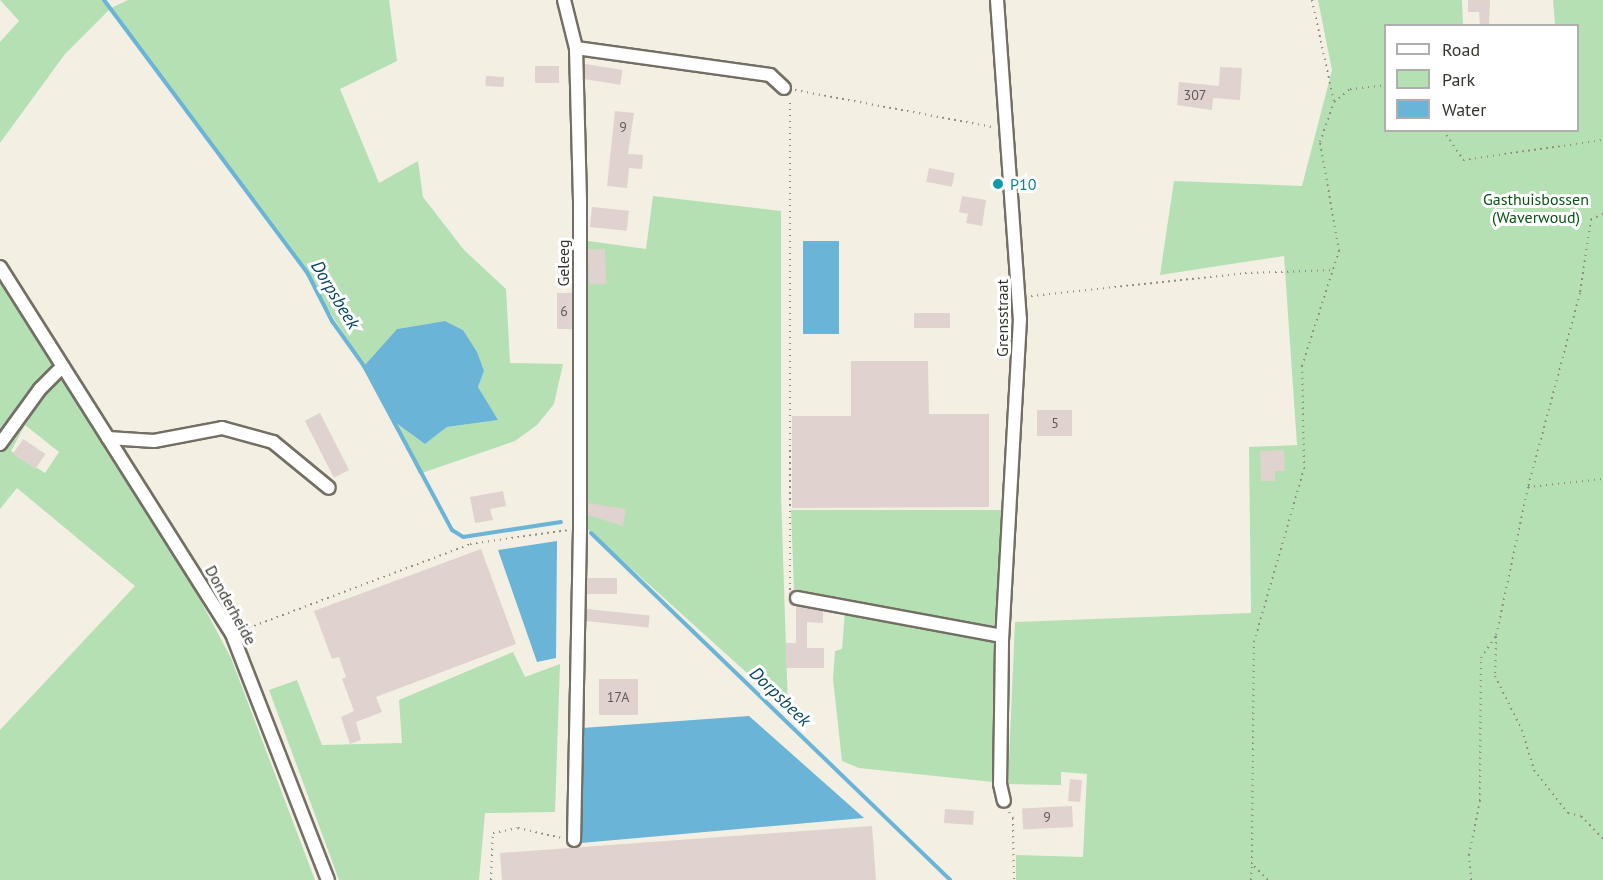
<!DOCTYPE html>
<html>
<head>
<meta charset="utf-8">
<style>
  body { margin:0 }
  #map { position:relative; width:1603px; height:880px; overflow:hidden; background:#f4efe3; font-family:"PT Sans",sans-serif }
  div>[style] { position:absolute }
  .green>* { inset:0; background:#b4e0b3 }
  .water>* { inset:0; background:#6ab4d8; transform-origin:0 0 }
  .stream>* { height:4px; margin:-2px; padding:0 2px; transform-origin:2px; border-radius:2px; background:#6ab4d8 }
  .building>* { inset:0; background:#e0d2ce; transform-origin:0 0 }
  .path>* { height:2px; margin-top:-1px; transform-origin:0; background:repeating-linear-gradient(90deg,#8f8c84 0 1.5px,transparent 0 6px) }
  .roads { filter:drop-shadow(2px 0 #746f65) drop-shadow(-2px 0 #746f65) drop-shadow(0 2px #746f65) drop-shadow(0 -2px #746f65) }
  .minor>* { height:12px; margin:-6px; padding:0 6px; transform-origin:6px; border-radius:6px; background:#fff }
  .dots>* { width:16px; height:16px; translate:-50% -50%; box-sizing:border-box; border:3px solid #fff; border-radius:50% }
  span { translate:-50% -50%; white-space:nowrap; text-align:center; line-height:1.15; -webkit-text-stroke:6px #fff; paint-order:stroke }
  .number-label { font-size:14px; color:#615c58 }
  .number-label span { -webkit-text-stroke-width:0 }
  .culture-label { font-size:16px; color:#0d838f }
  .left { translate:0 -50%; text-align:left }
  .park-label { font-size:16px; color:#065311 }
  .street-label { font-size:16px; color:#373530 }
  .water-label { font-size:18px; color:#064760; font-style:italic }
  .legend { position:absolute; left:1384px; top:24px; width:195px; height:108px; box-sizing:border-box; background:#fff; border:2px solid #afaeac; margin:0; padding:8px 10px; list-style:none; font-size:18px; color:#373530 }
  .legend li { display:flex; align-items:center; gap:12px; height:30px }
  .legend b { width:30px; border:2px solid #afaeac }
</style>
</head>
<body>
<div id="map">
  <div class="green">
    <div style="clip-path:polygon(0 0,105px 0,109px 9px,128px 0,389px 0,397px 61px,340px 89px,379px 183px,418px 161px,423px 197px,464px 250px,506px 289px,510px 363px,563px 364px,554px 404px,537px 425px,515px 441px,419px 474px,396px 423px,425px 444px,447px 427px,497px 420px,478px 387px,484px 371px,463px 330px,445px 321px,397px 329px,364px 366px,283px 238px,109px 10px,65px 54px,0 143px,0 42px,19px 21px)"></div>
    <div style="clip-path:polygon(1318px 0,1462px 0,1463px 25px,1386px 26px,1386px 130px,1578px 130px,1578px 26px,1555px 25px,1553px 0,1603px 0,1603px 880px,1016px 880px,1016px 855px,1083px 857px,1087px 774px,1061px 772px,1061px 785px,1008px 784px,1015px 622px,1251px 613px,1249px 447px,1297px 445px,1284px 256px,1160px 275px,1174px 181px,1302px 186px,1332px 70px)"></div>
    <div style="clip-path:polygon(653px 196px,781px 211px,781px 494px,788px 710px,583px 525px,581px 240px,646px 249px)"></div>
    <div style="clip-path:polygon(evenodd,0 281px,171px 545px,231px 658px,315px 880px,0 880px,0 730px,135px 586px,17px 488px,0 509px,0 281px,25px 425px,59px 452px,45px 473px,11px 451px,25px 425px)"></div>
    <div style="clip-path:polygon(791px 510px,1005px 510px,994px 630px,794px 589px)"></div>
    <div style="clip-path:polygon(845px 611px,996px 641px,993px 782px,859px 768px,842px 761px,833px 679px,835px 651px,842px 649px)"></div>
    <div style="clip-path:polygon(513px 652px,525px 677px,560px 664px,555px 812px,485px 813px,479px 880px,339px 880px,269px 690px,297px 680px,322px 745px,402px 743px,399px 700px)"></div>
  </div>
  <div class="water">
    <div style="left:803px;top:241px;width:36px;height:93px"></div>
    <div style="clip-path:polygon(445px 321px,463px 330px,477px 352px,484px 371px,478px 387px,498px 420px,447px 427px,425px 444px,396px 423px,364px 366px,397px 329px)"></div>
    <div style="clip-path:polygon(557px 541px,556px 658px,537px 662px,498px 550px)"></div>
    <div style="clip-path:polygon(749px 716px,864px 818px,581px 843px,582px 728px)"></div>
  </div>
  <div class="stream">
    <div style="left:104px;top:0;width:339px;rotate:53.3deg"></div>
    <div style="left:307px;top:272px;width:55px;rotate:63deg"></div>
    <div style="left:332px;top:321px;width:55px;rotate:54.6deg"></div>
    <div style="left:364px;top:366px;width:186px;rotate:61.8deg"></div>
    <div style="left:452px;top:530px;width:13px;rotate:32deg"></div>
    <div style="left:463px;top:537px;width:99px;rotate:-8.7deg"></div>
    <div style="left:591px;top:533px;width:499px;rotate:44deg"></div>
  </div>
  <div class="building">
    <div style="clip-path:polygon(1468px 0,1490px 0,1489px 26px,1480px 26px,1479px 12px,1468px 12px)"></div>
    <div style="left:585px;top:64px;width:38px;height:15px;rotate:9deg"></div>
    <div style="left:535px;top:66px;width:24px;height:17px"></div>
    <div style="clip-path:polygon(1220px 67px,1242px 68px,1240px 100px,1213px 98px,1212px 110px,1177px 105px,1179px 82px,1219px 86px)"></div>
    <div style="left:486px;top:76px;width:18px;height:10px;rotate:3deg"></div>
    <div style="clip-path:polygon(615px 111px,634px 113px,628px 154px,643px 155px,642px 169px,629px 168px,627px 188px,607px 186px)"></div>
    <div style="left:929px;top:168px;width:26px;height:14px;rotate:11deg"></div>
    <div style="clip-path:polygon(962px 196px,986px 200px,982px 226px,966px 223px,968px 214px,959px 212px)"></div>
    <div style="left:592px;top:207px;width:37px;height:20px;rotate:6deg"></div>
    <div style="left:605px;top:249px;width:35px;height:17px;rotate:88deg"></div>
    <div style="left:557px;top:293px;width:15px;height:36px"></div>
    <div style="left:914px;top:313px;width:36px;height:15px"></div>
    <div style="clip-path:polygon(851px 361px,928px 361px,929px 414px,989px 414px,989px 507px,792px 508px,792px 416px,851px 416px)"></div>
    <div style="left:1037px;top:410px;width:35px;height:26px"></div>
    <div style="left:320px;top:413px;width:64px;height:17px;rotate:63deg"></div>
    <div style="left:23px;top:439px;width:27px;height:18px;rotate:34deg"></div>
    <div style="clip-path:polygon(1284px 450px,1285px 471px,1275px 471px,1275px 481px,1261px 481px,1260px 451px)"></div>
    <div style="clip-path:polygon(503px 491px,506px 506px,490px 509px,493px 520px,475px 523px,470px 497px)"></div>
    <div style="clip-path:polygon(588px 503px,626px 509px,623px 526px,588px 515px)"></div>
    <div style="clip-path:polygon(481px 549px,516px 644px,376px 697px,382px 712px,356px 722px,361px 740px,350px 744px,341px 717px,354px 711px,342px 679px,346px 677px,339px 657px,332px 659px,314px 611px)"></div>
    <div style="left:587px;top:578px;width:30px;height:16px"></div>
    <div style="clip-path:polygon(796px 606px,823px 611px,823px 623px,807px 622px,807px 648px,824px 648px,824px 668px,786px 668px,786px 643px,796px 643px)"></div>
    <div style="left:587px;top:609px;width:63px;height:12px;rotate:6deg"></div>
    <div style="left:599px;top:679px;width:39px;height:36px"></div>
    <div style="left:1070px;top:779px;width:12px;height:22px;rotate:5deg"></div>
    <div style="left:1072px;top:806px;width:21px;height:50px;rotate:87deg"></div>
    <div style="left:945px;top:809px;width:29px;height:14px;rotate:4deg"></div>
    <div style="clip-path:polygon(872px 826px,876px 880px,502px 880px,500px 853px)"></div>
  </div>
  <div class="path">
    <div style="left:1312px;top:0;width:104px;rotate:77.8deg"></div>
    <div style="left:795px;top:90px;width:201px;rotate:10.6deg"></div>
    <div style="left:1443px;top:130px;width:36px;rotate:56deg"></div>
    <div style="left:1463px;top:160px;width:141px;rotate:-8.1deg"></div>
    <div style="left:1603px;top:214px;width:13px;rotate:157deg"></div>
    <div style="left:1591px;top:219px;width:75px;rotate:98.5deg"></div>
    <div style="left:1580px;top:293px;width:201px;rotate:105deg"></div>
    <div style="left:1528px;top:487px;width:152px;rotate:102.1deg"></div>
    <div style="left:1496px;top:636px;width:40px;rotate:91.4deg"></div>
    <div style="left:1495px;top:676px;width:60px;rotate:63.4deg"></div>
    <div style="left:1522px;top:730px;width:42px;rotate:73.3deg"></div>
    <div style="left:1534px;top:770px;width:55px;rotate:51.7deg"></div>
    <div style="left:1568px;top:813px;width:13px;rotate:13deg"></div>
    <div style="left:1581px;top:816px;width:32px;rotate:46deg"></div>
    <div style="left:1031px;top:296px;width:215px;rotate:-6.1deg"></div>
    <div style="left:1245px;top:273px;width:88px;rotate:-2deg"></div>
    <div style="left:1528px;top:487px;width:75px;rotate:-6.1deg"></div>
    <div style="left:790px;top:590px;width:492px;rotate:-90deg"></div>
    <div style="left:243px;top:630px;width:243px;rotate:-20.7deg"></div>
    <div style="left:470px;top:544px;width:99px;rotate:-8.1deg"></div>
    <div style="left:1009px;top:812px;width:7px;rotate:56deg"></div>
    <div style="left:1013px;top:818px;width:62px;rotate:89.1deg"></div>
    <div style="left:491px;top:880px;width:47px;rotate:-87.6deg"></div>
    <div style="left:493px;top:833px;width:25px;rotate:-11deg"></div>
    <div style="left:518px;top:828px;width:45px;rotate:12.8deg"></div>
    <div style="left:1251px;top:880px;width:16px;rotate:-86deg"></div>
    <div style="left:1268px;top:880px;width:23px;rotate:-135deg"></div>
    <div style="left:1252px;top:864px;width:222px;rotate:-89.5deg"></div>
    <div style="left:1254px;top:642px;width:180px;rotate:-73.9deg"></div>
    <div style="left:1304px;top:469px;width:103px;rotate:-91.1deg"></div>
    <div style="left:1302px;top:366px;width:121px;rotate:-72.2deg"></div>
    <div style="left:1339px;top:251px;width:111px;rotate:-99.9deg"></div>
    <div style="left:1320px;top:142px;width:42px;rotate:-70.7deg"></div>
    <div style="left:1334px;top:102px;width:21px;rotate:-39deg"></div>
    <div style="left:1350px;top:89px;width:36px;rotate:-6deg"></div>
    <div style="left:1471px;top:880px;width:25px;rotate:-95deg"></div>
    <div style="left:1469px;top:855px;width:55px;rotate:-78.5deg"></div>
    <div style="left:1480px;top:801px;width:143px;rotate:-89.6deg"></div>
    <div style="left:1481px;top:658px;width:27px;rotate:-56deg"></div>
  </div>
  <div class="roads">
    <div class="minor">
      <div style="left:564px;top:0;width:49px;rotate:76deg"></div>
      <div style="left:576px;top:48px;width:153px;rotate:88.5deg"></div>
      <div style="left:580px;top:201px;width:328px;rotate:90deg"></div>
      <div style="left:580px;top:529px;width:311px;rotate:91.1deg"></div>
      <div style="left:997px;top:0;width:320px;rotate:85.9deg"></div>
      <div style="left:1020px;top:319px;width:324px;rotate:93.2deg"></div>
      <div style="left:1002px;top:643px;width:141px;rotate:90.8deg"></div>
      <div style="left:1000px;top:784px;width:17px;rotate:77deg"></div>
      <div style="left:576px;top:48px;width:196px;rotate:7.9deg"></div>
      <div style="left:770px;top:75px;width:19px;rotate:43deg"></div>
      <div style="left:0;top:267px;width:434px;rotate:57.7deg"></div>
      <div style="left:232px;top:634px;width:264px;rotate:68.7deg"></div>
      <div style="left:108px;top:438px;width:46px;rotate:3.7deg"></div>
      <div style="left:154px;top:441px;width:69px;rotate:-10.8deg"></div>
      <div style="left:222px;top:428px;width:53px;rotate:15.4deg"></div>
      <div style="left:273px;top:442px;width:72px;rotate:39.4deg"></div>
      <div style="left:0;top:444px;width:68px;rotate:-54deg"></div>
      <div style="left:40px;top:389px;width:31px;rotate:-45deg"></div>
      <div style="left:797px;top:598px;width:208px;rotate:10.5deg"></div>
    </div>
  </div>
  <div class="dots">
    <div style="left:998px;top:184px;background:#0f9aa8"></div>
  </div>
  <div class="number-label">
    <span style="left:1195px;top:95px">307</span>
    <span style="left:623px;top:127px">9</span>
    <span style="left:564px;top:311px">6</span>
    <span style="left:1055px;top:423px">5</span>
    <span style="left:618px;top:697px">17A</span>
    <span style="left:1047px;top:817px">9</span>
  </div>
  <div class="culture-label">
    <span class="left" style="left:1010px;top:184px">P10</span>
  </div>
  <div class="park-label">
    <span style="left:1536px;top:208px">Gasthuisbossen<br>(Waverwoud)</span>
  </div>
  <div class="street-label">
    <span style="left:563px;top:263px;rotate:-90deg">Geleeg</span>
    <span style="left:1002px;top:318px;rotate:-90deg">Grensstraat</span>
    <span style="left:231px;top:605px;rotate:61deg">Donderheide</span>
  </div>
  <div class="water-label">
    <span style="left:335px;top:295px;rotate:59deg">Dorpsbeek</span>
    <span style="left:780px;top:697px;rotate:44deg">Dorpsbeek</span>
  </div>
  <ul class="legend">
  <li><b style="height:8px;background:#fff"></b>Road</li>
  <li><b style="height:16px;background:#b4e0b3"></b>Park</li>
  <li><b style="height:16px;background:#6ab4d8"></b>Water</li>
  </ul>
</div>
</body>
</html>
